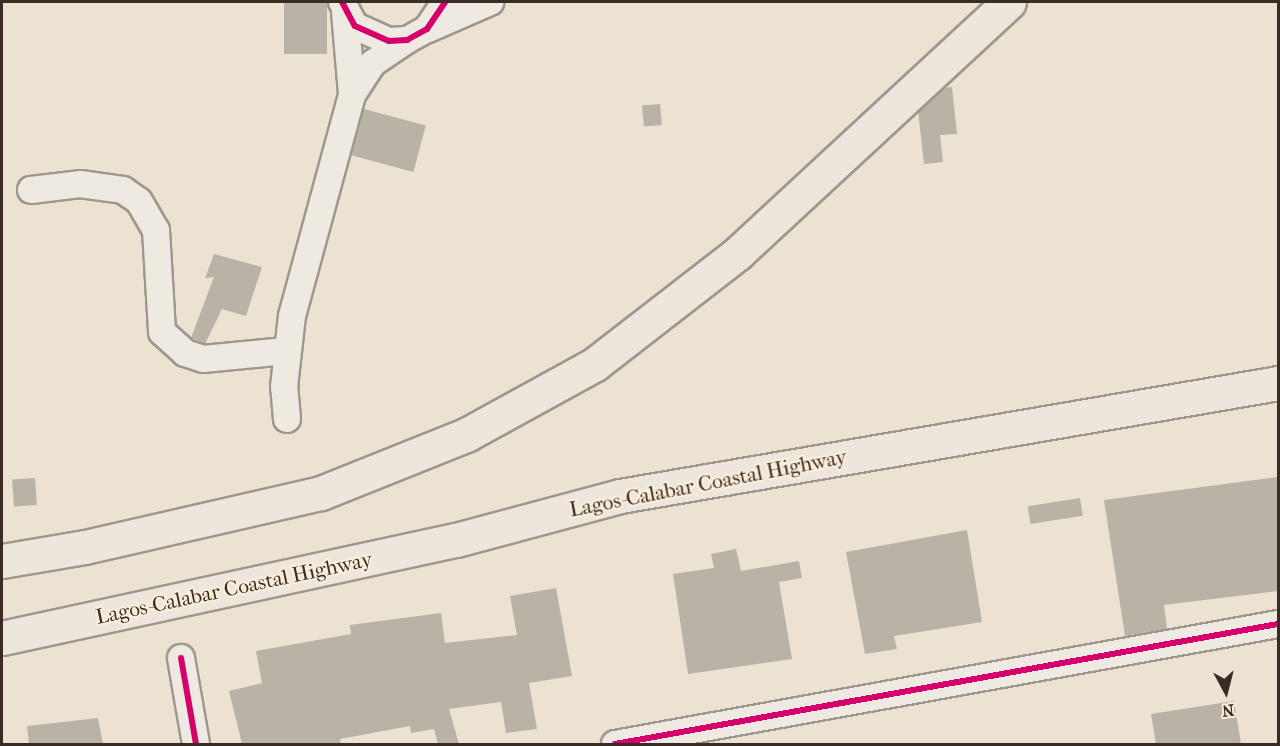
<!DOCTYPE html>
<html>
<head>
<meta charset="utf-8">
<style>
  body { margin:0 }
  #map { position:relative; width:1280px; height:746px; overflow:hidden; background:#ece2d1; font-family:"IM FELL French Canon",serif }
  div>[style] { position:absolute }
  .building>* { inset:0; background:#b9b2a7; transform-origin:0 0 }
  .roads { filter:drop-shadow(2px 0 #9f978d) drop-shadow(-2px 0 #9f978d) drop-shadow(0 2px #9f978d) drop-shadow(0 -2px #9f978d) }
  .minor>* { height:26px; margin:-13px; padding:0 13px; transform-origin:13px; border-radius:13px; background:#efeae1 }
  .highway>* { height:33px; margin:-16.5px; padding:0 16.5px; transform-origin:16.5px; border-radius:16.5px; background:#ece6dd }
  .cycleway>* { height:6px; margin:-3px; padding:0 3px; transform-origin:3px; border-radius:3px; background:#d6006c }
  span { translate:-50% -50%; white-space:nowrap; text-align:center; line-height:1.15; -webkit-text-stroke:4.5px #faeeda; paint-order:stroke }
  .street-label { font-size:21px; color:#3a2b24 }
  .frame { position:absolute; inset:0; border:3px solid #3a2b24; pointer-events:none }
  .north { position:absolute; left:1196px; top:662px; width:60px; height:60px; -webkit-text-stroke:4px #faeeda; paint-order:stroke; rotate:173deg; font-size:16px; font-weight:700; line-height:24px; text-align:center; color:#3a2b24 }
  .north::after { content:''; display:block; margin:auto; width:21px; height:27px; background:#3a2b24; clip-path:polygon(50% 0,100% 100%,50% 72%,0 100%) }
</style>
</head>
<body>
<div id="map">
  <div class="building">
    <div style="left:284px;top:2px;width:43px;height:52px"></div>
    <div style="clip-path:polygon(952px 87px,957px 134px,940px 135px,943px 162px,924px 164px,918px 111px,943px 88px)"></div>
    <div style="left:660px;top:104px;width:21px;height:18px;rotate:85deg"></div>
    <div style="left:364px;top:109px;width:64px;height:48px;rotate:15deg"></div>
    <div style="clip-path:polygon(214px 254px,262px 267px,246px 316px,222px 309px,205px 344px,191px 338px,214px 277px,205px 278px)"></div>
    <div style="clip-path:polygon(1278px 477px,1278px 591px,1164px 605px,1167px 629px,1125px 636px,1104px 500px)"></div>
    <div style="left:35px;top:478px;width:27px;height:23px;rotate:86deg"></div>
    <div style="left:1080px;top:498px;width:18px;height:53px;rotate:81deg"></div>
    <div style="clip-path:polygon(967px 530px,982px 622px,894px 636px,897px 649px,865px 654px,846px 552px)"></div>
    <div style="clip-path:polygon(736px 549px,741px 571px,799px 561px,802px 578px,779px 582px,792px 659px,688px 674px,673px 574px,714px 568px,711px 554px)"></div>
    <div style="clip-path:polygon(556px 588px,572px 676px,529px 683px,537px 729px,506px 733px,501px 702px,449px 709px,459px 744px,438px 744px,434px 729px,411px 733px,410px 726px,340px 739px,341px 744px,242px 744px,229px 691px,262px 683px,256px 651px,351px 634px,350px 625px,441px 613px,445px 643px,517px 635px,510px 596px)"></div>
    <div style="clip-path:polygon(1234px 701px,1241px 744px,1156px 744px,1151px 714px)"></div>
    <div style="clip-path:polygon(98px 718px,103px 744px,29px 744px,27px 726px)"></div>
  </div>
  <div class="roads">
    <div class="minor">
      <div style="left:342px;top:2px;width:27px;rotate:62deg"></div>
      <div style="left:355px;top:26px;width:37px;rotate:24deg"></div>
      <div style="left:389px;top:41px;width:18px;rotate:-3deg"></div>
      <div style="left:407px;top:40px;width:23px;rotate:-29deg"></div>
      <div style="left:427px;top:29px;width:32px;rotate:-56deg"></div>
      <div style="left:345px;top:12px;width:82px;rotate:85.1deg"></div>
      <div style="left:428px;top:29px;width:68px;rotate:-23.5deg"></div>
      <div style="left:31px;top:190px;width:49px;rotate:-7deg"></div>
      <div style="left:80px;top:184px;width:43px;rotate:7.9deg"></div>
      <div style="left:123px;top:190px;width:19px;rotate:35deg"></div>
      <div style="left:139px;top:201px;width:34px;rotate:60deg"></div>
      <div style="left:156px;top:230px;width:102px;rotate:86.6deg"></div>
      <div style="left:162px;top:332px;width:31px;rotate:42deg"></div>
      <div style="left:185px;top:353px;width:19px;rotate:18deg"></div>
      <div style="left:203px;top:359px;width:83px;rotate:-5.5deg"></div>
      <div style="left:287px;top:419px;width:32px;rotate:-95deg"></div>
      <div style="left:284px;top:387px;width:71px;rotate:-83.6deg"></div>
      <div style="left:292px;top:316px;width:229px;rotate:-74.8deg"></div>
      <div style="left:352px;top:95px;width:38px;rotate:-57deg"></div>
      <div style="left:373px;top:63px;width:41px;rotate:-34.1deg"></div>
      <div style="left:181px;top:658px;width:87px;rotate:80.1deg"></div>
      <div style="left:615px;top:744px;width:674px;rotate:-10.26deg"></div>
    </div>
    <div class="highway">
      <div style="left:2px;top:561px;width:84px;rotate:-9.6deg"></div>
      <div style="left:85px;top:547px;width:242px;rotate:-12.9deg"></div>
      <div style="left:321px;top:493px;width:156px;rotate:-21.8deg"></div>
      <div style="left:466px;top:435px;width:147px;rotate:-28.8deg"></div>
      <div style="left:595px;top:364px;width:181px;rotate:-37.8deg"></div>
      <div style="left:738px;top:253px;width:369px;rotate:-42.8deg"></div>
      <div style="left:2px;top:638px;width:464px;rotate:-12.2deg"></div>
      <div style="left:456px;top:540px;width:170px;rotate:-15deg"></div>
      <div style="left:620px;top:496px;width:668px;rotate:-9.74deg"></div>
    </div>
  </div>
  <div class="cycleway">
    <div style="left:342px;top:2px;width:27px;rotate:62deg"></div>
    <div style="left:355px;top:26px;width:37px;rotate:24deg"></div>
    <div style="left:389px;top:41px;width:18px;rotate:-3deg"></div>
    <div style="left:407px;top:40px;width:23px;rotate:-29deg"></div>
    <div style="left:427px;top:29px;width:32px;rotate:-56deg"></div>
    <div style="left:181px;top:658px;width:87px;rotate:80.1deg"></div>
    <div style="left:615px;top:744px;width:674px;rotate:-10.26deg"></div>
  </div>
  <div class="street-label">
    <span style="left:708px;top:483px;rotate:-11deg">Lagos-Calabar Coastal Highway</span>
    <span style="left:234px;top:588px;rotate:-12deg">Lagos-Calabar Coastal Highway</span>
  </div>
  <div class="frame"></div>
  <div class="north">N</div>
</div>
</body>
</html>
